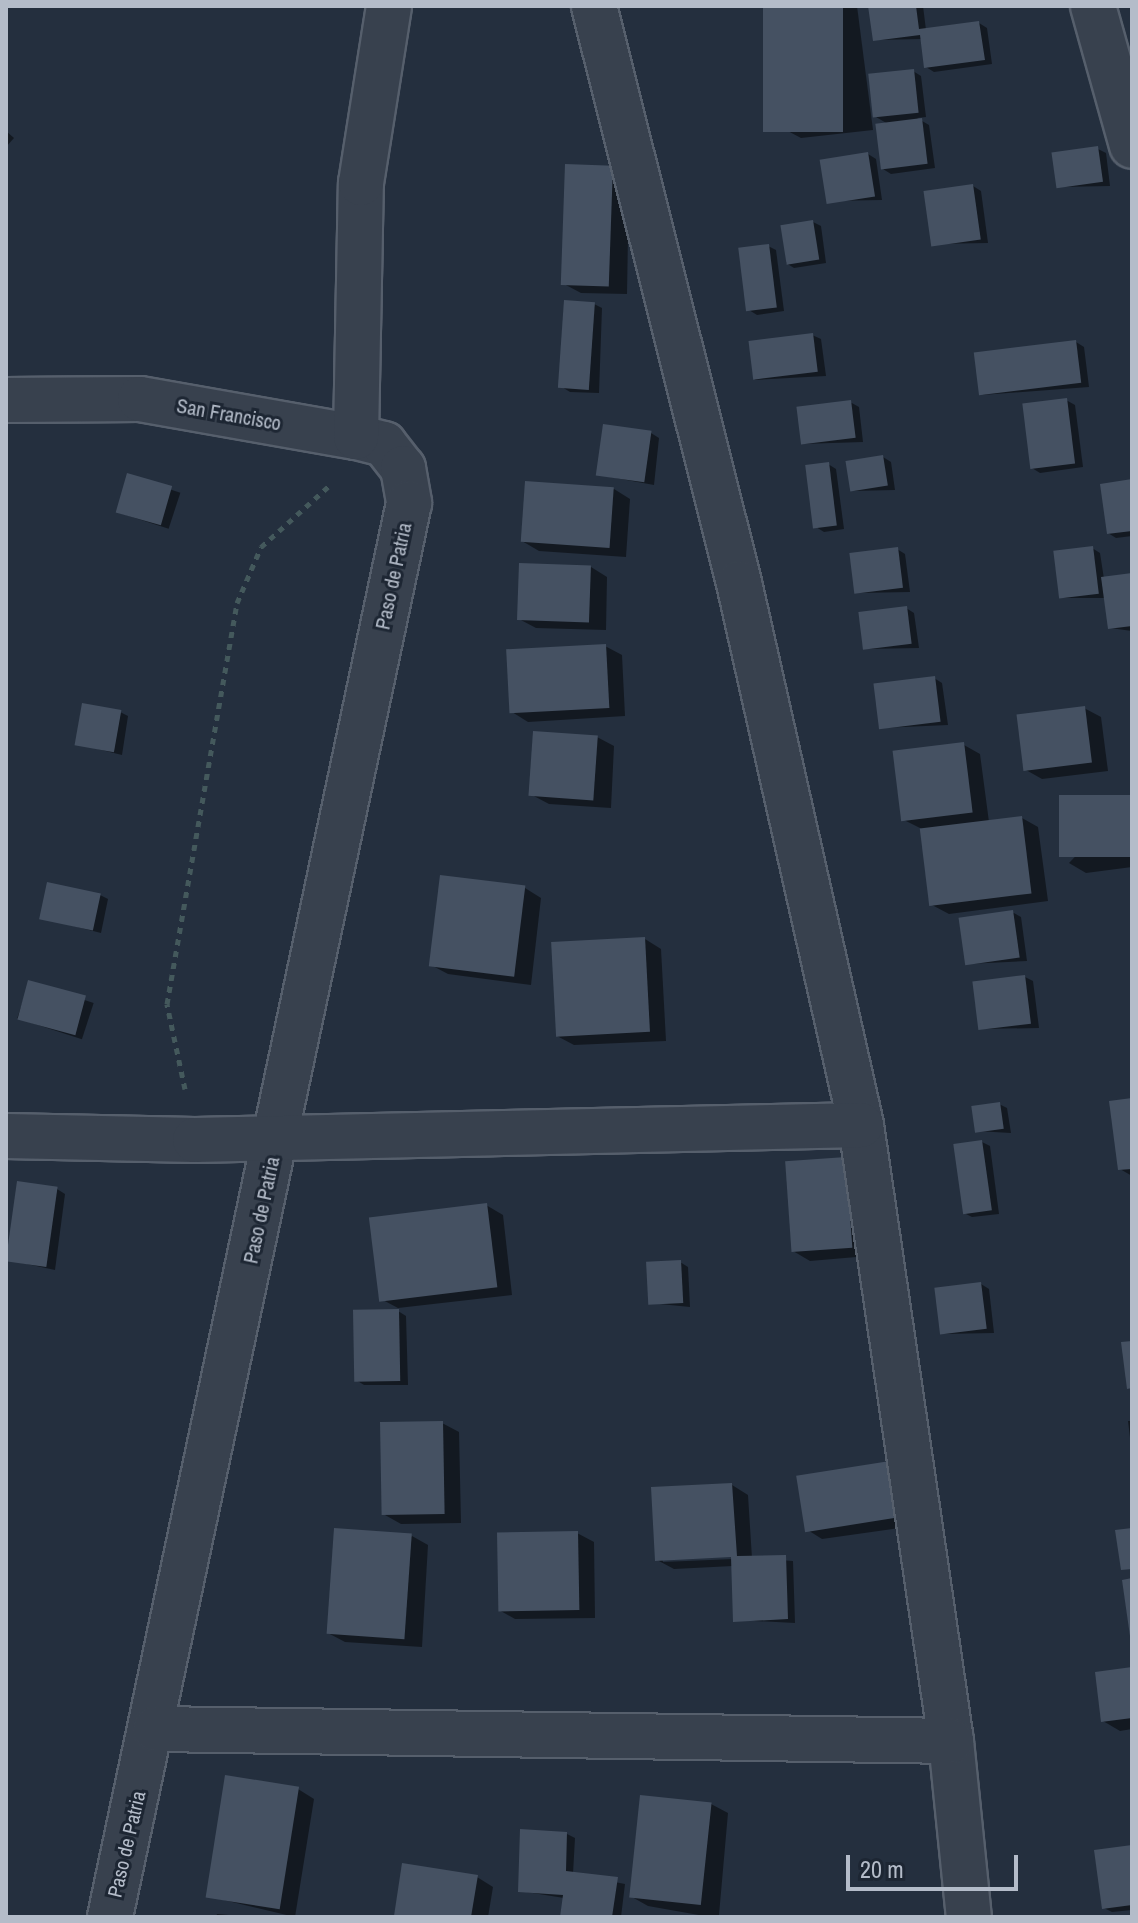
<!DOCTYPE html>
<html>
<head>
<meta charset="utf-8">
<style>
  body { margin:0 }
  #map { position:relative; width:1138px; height:1923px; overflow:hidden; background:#242f3e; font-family:"Archivo Narrow",sans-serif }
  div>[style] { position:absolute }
  .shadow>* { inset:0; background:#0007; transform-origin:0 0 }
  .building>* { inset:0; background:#455162; transform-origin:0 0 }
  .path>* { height:5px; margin-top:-2.5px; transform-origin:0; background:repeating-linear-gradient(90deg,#44595c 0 6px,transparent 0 12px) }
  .roads { filter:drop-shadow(2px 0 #565f6c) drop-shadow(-2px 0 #565f6c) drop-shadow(0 2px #565f6c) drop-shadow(0 -2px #565f6c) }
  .minor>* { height:44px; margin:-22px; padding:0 22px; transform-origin:22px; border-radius:22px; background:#38414e }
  span { translate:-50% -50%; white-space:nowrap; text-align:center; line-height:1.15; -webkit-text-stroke:6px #1d2633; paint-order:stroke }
  .street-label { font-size:20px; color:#b4bcc9 }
  .frame { position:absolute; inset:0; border:8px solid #b4bcc9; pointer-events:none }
  .scale { position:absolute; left:846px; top:1855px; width:172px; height:36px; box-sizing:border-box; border:4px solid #b4bcc9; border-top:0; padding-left:10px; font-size:24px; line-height:28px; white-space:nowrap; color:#b4bcc9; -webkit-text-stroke:6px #1d2633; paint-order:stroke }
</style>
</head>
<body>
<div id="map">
  <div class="shadow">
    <div style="clip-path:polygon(765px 6px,857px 6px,873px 130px,801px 138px,784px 129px)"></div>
    <div style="clip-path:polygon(870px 6px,923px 6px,926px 30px,979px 23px,987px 28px,992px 64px,934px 72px,926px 67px,923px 39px,874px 40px)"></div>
    <div style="clip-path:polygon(913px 71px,921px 76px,926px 117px,917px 118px,929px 125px,935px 168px,891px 174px,883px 169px,888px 124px,876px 117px)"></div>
    <div style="clip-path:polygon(6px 131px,14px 138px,6px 147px)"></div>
    <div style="clip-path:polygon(1098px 149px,1106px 153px,1110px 186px,1059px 187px)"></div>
    <div style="clip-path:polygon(868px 154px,876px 159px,882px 200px,827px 201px)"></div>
    <div style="clip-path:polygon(612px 168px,629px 178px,627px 294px,581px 293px,564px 284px)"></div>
    <div style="clip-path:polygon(973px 186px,981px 191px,988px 243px,932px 244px)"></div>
    <div style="clip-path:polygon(813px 222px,821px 226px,826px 263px,794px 268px,786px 263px)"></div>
    <div style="clip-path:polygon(768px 246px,776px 250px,784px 311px,757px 315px,749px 310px)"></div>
    <div style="clip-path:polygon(594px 304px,602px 308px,599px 393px,570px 392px,562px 387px)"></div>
    <div style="clip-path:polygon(812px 335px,821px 339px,826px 376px,754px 380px)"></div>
    <div style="clip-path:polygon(1076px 342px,1084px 347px,1089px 387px,982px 395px)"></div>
    <div style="clip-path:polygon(1066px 400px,1075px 405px,1083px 467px,1040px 473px,1032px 468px)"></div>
    <div style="clip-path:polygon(850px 402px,859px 407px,863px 442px,802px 444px)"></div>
    <div style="clip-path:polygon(651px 433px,659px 438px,654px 485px,599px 475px)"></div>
    <div style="clip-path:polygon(883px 457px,891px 462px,895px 490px,851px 491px)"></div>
    <div style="clip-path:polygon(828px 464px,836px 469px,844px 529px,824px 532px,816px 527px)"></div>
    <div style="left:129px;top:476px;width:54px;height:38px;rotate:18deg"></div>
    <div style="clip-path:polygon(1132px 481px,1132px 536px,1116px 538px,1108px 533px)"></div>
    <div style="clip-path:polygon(614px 489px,630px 499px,626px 557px,539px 551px,522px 541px)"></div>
    <div style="clip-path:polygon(1092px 548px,1100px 553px,1104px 579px,1132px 575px,1132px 631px,1110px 628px,1106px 598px,1062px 598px)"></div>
    <div style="clip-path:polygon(897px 549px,905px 554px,910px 592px,857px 593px)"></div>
    <div style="clip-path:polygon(591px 567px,607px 577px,606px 630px,536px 628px,519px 619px)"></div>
    <div style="clip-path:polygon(906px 608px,914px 613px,919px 648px,864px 649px)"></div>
    <div style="clip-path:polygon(605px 646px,622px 655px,625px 716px,528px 722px,512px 712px)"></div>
    <div style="clip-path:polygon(934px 678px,942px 683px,948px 725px,881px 728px)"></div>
    <div style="clip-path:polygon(1084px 708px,1101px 717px,1108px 771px,1042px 779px,1026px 770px)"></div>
    <div style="clip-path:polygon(120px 712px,128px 716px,122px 755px,77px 744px)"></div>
    <div style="clip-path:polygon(597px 737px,614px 746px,611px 808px,549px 804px,532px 795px)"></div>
    <div style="clip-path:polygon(964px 745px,980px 754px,989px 822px,1022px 818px,1038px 827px,1048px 901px,949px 914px,932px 905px,922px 829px,904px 820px)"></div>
    <div style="clip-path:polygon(1132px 797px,1132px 867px,1086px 873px,1069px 863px)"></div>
    <div style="clip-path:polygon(525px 888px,541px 898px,531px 985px,448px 974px,431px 965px)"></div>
    <div style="clip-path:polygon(100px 895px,108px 899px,101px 933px,42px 918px)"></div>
    <div style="clip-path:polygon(1012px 912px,1021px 917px,1027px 961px,967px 964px)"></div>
    <div style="clip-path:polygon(645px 939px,661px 949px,666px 1041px,574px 1045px,557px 1036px)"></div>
    <div style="clip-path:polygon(1025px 977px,1033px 981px,1039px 1028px,980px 1029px)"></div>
    <div style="left:29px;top:982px;width:68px;height:38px;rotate:18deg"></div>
    <div style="clip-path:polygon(1132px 1100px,1132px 1176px,1120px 1169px)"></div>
    <div style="clip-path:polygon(999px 1104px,1007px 1108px,1011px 1133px,976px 1131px)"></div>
    <div style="clip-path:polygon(982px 1142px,990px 1146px,999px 1214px,972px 1217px,964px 1213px)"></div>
    <div style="clip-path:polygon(845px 1159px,868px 1256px,810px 1261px,793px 1251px)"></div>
    <div style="clip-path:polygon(57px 1189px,65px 1194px,55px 1270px,8px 1260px)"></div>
    <div style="clip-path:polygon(486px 1205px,503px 1215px,512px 1295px,398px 1308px,381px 1299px)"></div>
    <div style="clip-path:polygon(680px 1262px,688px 1267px,690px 1307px,650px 1303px)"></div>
    <div style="clip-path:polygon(981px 1284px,989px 1289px,994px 1333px,943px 1334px)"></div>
    <div style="clip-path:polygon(398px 1311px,406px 1316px,408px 1385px,364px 1385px,356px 1380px)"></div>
    <div style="clip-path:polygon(1128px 1421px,1132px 1421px,1132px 1454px)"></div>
    <div style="clip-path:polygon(442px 1423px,459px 1432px,461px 1523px,401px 1524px,385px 1515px)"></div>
    <div style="clip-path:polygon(889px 1463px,914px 1526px,822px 1539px,806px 1529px)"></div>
    <div style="clip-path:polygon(evenodd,732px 1485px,748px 1495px,752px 1558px,793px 1561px,795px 1623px,735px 1620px,733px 1566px,674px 1569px,657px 1560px,732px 1485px,733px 1555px,733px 1559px,663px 1562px,662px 1558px,733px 1555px)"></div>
    <div style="clip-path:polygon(577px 1533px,594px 1542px,595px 1618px,515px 1619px,499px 1610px)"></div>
    <div style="clip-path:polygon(412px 1536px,428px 1545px,422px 1647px,345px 1642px,328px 1633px)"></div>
    <div style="clip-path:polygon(1132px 1669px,1132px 1729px,1120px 1731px,1103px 1721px)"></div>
    <div style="clip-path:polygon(298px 1789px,314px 1799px,295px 1917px,207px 1896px)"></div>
    <div style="clip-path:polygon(711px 1804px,728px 1813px,719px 1915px,742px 1917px,710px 1917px,648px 1906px,632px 1897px)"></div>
    <div style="clip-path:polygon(567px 1834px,575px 1838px,573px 1874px,625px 1884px,621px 1917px,562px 1917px,564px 1898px,520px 1891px)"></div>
    <div style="clip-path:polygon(1132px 1847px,1132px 1910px,1112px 1912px,1104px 1908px)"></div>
    <div style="clip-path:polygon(477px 1877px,493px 1887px,488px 1917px,396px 1915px)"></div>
    <div style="clip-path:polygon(217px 1914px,252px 1917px,216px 1917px)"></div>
  </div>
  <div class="building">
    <div style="left:763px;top:6px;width:80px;height:126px"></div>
    <div style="clip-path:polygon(868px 6px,916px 6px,919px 29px,979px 21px,985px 60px,924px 68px,920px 35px,873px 41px)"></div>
    <div style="left:914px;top:69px;width:44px;height:46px;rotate:84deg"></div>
    <div style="left:922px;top:118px;width:46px;height:47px;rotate:83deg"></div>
    <div style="left:1098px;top:146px;width:36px;height:47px;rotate:82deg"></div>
    <div style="left:868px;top:152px;width:45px;height:49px;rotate:81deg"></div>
    <div style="left:565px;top:164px;width:48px;height:121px;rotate:2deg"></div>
    <div style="left:973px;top:184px;width:56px;height:50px;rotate:82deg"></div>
    <div style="left:813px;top:220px;width:40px;height:33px;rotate:81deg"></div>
    <div style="left:769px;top:244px;width:64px;height:31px;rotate:83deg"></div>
    <div style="left:564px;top:300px;width:31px;height:88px;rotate:4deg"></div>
    <div style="left:813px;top:333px;width:39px;height:65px;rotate:83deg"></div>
    <div style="left:1076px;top:340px;width:43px;height:103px;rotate:83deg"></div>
    <div style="left:1067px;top:398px;width:66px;height:45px;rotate:83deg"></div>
    <div style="left:851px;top:400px;width:38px;height:55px;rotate:83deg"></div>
    <div style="left:603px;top:424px;width:49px;height:52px;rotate:8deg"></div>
    <div style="left:883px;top:455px;width:31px;height:38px;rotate:81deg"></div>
    <div style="left:829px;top:462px;width:64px;height:24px;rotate:83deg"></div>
    <div style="left:127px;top:473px;width:47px;height:41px;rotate:16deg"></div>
    <div style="clip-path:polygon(1132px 479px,1132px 531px,1107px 534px,1100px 484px)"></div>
    <div style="left:525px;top:481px;width:89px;height:61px;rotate:4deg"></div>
    <div style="left:1093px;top:546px;width:48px;height:40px;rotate:83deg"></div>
    <div style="left:898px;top:547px;width:41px;height:49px;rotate:83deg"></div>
    <div style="left:519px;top:563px;width:72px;height:57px;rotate:2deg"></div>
    <div style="clip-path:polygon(1132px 573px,1132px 626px,1108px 629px,1101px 577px)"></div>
    <div style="left:907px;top:606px;width:38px;height:49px;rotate:83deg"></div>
    <div style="left:606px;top:644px;width:64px;height:100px;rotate:87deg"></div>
    <div style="left:935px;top:676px;width:46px;height:62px;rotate:83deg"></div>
    <div style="left:82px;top:703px;width:40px;height:43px;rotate:10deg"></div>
    <div style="left:1085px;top:706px;width:57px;height:69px;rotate:83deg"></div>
    <div style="left:533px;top:731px;width:65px;height:65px;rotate:4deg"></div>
    <div style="left:964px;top:742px;width:71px;height:72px;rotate:83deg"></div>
    <div style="left:1132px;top:795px;width:62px;height:73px;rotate:90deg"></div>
    <div style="left:1022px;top:816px;width:78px;height:103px;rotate:83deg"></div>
    <div style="left:440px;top:875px;width:86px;height:92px;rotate:7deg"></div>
    <div style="left:47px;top:882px;width:55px;height:38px;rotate:12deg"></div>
    <div style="left:1013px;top:910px;width:48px;height:55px;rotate:82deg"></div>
    <div style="left:645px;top:937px;width:95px;height:94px;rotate:87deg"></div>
    <div style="left:1025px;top:975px;width:49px;height:53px;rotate:83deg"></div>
    <div style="left:28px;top:980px;width:60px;height:41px;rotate:15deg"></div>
    <div style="clip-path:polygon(1132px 1098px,1132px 1169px,1118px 1170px,1109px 1101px)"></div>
    <div style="left:1000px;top:1102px;width:27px;height:29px;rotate:82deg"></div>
    <div style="left:982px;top:1140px;width:71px;height:29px;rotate:82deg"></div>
    <div style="left:846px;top:1157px;width:91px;height:61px;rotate:86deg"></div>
    <div style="left:17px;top:1181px;width:41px;height:81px;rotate:8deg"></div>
    <div style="left:487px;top:1203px;width:85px;height:119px;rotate:83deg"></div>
    <div style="left:681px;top:1260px;width:43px;height:35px;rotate:87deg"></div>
    <div style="left:981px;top:1282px;width:47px;height:47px;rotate:83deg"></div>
    <div style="left:399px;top:1309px;width:72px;height:46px;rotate:89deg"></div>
    <div style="clip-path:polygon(1132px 1341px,1132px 1388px,1127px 1389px,1121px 1342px)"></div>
    <div style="left:443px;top:1421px;width:93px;height:63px;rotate:89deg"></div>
    <div style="left:890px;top:1461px;width:57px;height:95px;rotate:81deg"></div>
    <div style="clip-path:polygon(732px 1483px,737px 1556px,786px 1555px,788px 1619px,733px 1622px,731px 1557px,655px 1561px,651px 1487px)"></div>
    <div style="left:334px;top:1528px;width:78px;height:106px;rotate:4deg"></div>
    <div style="clip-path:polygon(1132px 1528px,1132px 1569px,1121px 1570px,1115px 1530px)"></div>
    <div style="left:578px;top:1531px;width:79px;height:81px;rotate:89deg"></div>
    <div style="clip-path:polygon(1132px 1578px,1132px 1636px,1130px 1636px,1122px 1580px)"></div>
    <div style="clip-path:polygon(1132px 1667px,1132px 1718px,1101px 1722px,1095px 1672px)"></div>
    <div style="left:225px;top:1775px;width:75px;height:124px;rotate:9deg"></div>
    <div style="left:640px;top:1795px;width:72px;height:103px;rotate:6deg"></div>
    <div style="clip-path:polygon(520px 1829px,567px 1832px,566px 1871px,618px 1877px,612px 1917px,560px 1917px,563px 1895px,518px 1892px)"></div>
    <div style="clip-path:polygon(1132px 1845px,1132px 1905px,1102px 1909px,1094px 1850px)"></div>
    <div style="clip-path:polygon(402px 1863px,478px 1875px,471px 1917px,394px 1916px)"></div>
  </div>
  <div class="path">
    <div style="left:185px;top:1089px;width:87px;rotate:-102deg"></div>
    <div style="left:167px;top:1004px;width:407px;rotate:-80.1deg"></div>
    <div style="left:237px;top:603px;width:61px;rotate:-66.8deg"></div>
    <div style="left:261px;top:547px;width:91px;rotate:-41.9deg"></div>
  </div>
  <div class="roads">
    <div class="minor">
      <div style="left:594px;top:6px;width:595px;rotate:75.89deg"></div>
      <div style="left:739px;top:583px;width:556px;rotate:77.31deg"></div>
      <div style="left:861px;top:1125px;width:623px;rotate:81.69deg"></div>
      <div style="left:951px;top:1741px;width:177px;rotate:84.2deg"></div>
      <div style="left:1093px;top:6px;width:145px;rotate:74.4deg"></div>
      <div style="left:6px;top:400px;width:134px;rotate:-0.4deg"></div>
      <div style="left:140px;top:399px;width:219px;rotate:10deg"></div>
      <div style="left:356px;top:437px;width:29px;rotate:14deg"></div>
      <div style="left:384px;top:444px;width:31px;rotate:52deg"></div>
      <div style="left:403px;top:468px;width:36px;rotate:80deg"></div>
      <div style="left:409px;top:503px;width:1445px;rotate:101.94deg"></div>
      <div style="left:356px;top:437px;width:254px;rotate:-88.9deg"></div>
      <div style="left:361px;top:183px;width:179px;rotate:-81deg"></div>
      <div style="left:6px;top:1136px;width:189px;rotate:1.2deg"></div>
      <div style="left:195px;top:1140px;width:666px;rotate:-1.29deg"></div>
      <div style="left:155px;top:1729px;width:796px;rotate:0.86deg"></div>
    </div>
  </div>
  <div class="street-label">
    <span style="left:229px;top:414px;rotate:10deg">San Francisco</span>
    <span style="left:393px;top:576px;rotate:-78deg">Paso de Patria</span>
    <span style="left:261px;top:1210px;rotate:-78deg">Paso de Patria</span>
    <span style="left:126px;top:1844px;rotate:-77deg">Paso de Patria</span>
  </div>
  <div class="frame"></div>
  <div class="scale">20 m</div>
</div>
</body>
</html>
